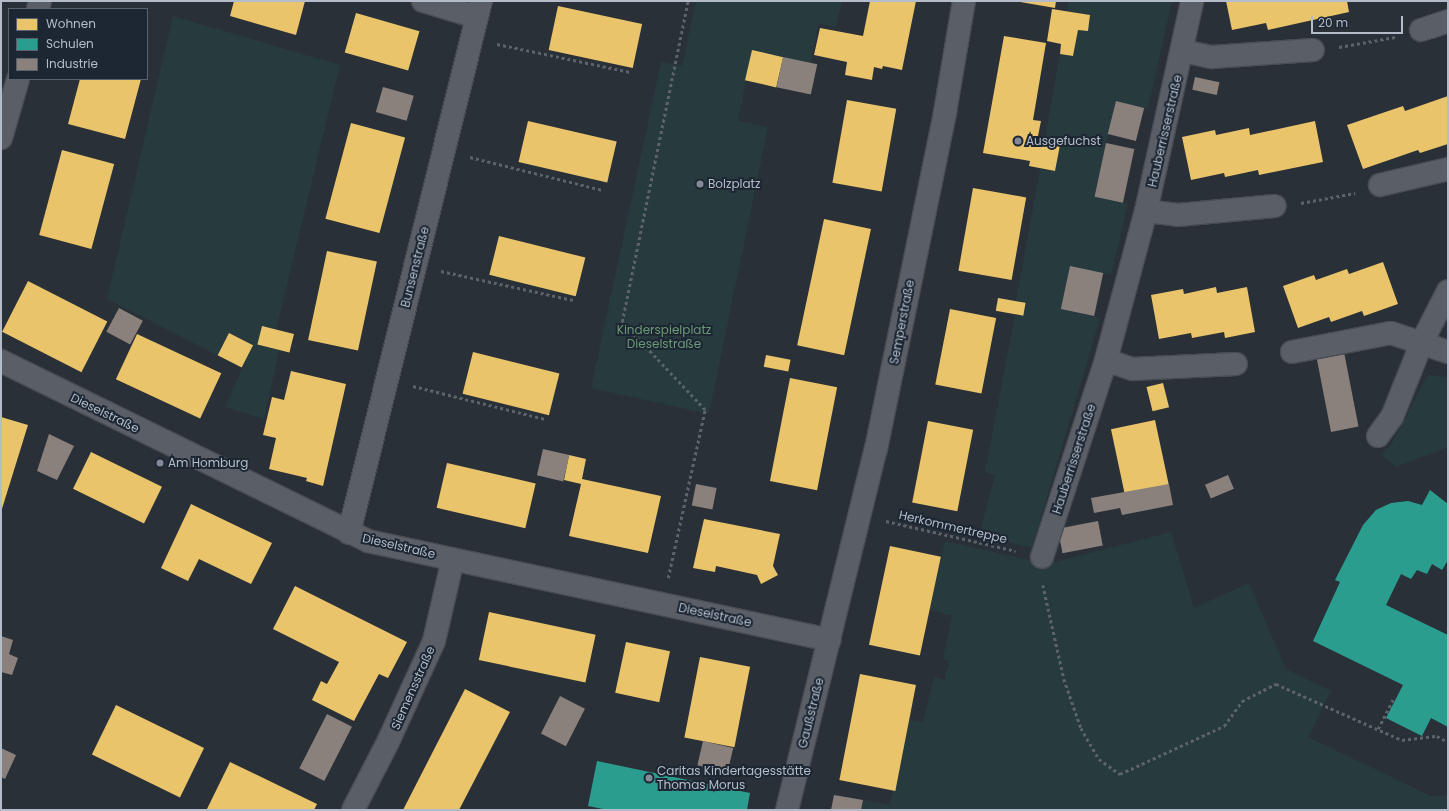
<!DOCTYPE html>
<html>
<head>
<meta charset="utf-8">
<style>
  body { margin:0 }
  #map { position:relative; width:1449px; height:811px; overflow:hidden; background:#2a3038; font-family:Poppins,sans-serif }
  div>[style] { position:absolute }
  .green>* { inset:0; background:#273a3e }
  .homes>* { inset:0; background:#e9c46a; transform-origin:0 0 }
  .schools>* { inset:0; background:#2a9d8f }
  .industry>* { inset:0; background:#8a817c; transform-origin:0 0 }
  .path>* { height:2.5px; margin-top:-1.25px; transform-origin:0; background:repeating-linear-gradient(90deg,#5d636a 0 3px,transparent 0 6px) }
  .roads { filter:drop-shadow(1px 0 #484c53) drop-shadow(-1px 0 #484c53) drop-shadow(0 1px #484c53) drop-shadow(0 -1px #484c53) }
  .minor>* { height:22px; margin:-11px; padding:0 11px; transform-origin:11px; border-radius:11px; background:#5a5e66 }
  .dots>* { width:11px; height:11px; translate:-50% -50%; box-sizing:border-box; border:2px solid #1d2633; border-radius:50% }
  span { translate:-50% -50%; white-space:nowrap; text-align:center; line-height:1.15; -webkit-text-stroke:4px #1d2633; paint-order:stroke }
  .street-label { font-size:12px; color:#b4bcc9 }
  .poi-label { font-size:12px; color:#b4bcc9 }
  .left { translate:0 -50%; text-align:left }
  .park-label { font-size:12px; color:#6b9a76 }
  .frame { position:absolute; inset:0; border:2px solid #b4bcc9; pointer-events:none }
  .legend { position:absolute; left:8px; top:8px; width:140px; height:72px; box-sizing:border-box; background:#1d2633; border:1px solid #59626f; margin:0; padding:5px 7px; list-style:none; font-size:12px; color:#b4bcc9 }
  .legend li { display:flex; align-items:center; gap:8px; height:20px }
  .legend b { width:20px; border:1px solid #59626f }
  .scale { position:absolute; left:1311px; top:16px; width:92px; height:18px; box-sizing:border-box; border:2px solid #b4bcc9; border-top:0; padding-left:5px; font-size:12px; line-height:14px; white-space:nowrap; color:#b4bcc9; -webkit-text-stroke:3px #1d2633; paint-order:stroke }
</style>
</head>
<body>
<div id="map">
  <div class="green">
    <div style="clip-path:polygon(696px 1px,842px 1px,836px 27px,818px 24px,811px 63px,752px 51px,738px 121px,768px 127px,709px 414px,591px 388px,661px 62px,682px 66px)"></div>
    <div style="clip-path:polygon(1069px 1px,1172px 1px,1148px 109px,1116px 102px,1106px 143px,1095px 197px,1128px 204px,1111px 275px,1070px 267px,1061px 309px,1100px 318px,1032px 548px,979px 535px,995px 475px,985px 472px,1015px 315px,1024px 316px,1026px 303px,1016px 301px,1040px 169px,1055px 171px,1061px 141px,1045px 138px,1060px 54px,1073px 56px,1078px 30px,1088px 31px,1090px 15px,1067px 11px)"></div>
    <div style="clip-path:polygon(173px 16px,340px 65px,276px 330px,262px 327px,258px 345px,279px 350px,264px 419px,225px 407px,253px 345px,229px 333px,217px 355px,107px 299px)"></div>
    <div style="clip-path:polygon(1428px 375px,1448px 377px,1448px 447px,1396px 467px,1382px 455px,1392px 443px)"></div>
    <div style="clip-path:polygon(1171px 532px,1194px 608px,1249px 583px,1286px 669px,1331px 691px,1308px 737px,1431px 796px,1448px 795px,1448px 810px,861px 810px,863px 800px,890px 805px,909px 720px,923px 722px,934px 677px,945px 680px,949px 661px,943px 659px,952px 615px,929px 610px,945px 541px,1047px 564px)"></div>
  </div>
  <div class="homes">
    <div style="clip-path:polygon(234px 1px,305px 1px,296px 35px,230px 16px)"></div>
    <div style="clip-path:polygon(870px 1px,916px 1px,902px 70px,883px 66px,882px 69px,874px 67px,872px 80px,845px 75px,847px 62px,814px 55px,820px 28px,863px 36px)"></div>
    <div style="clip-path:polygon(1015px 1px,1056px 1px,1055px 8px)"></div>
    <div style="clip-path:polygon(1226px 1px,1347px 1px,1349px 12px,1268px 30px,1266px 23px,1232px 30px)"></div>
    <div style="left:558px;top:6px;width:86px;height:45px;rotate:12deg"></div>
    <div style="clip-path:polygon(1052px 9px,1090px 15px,1088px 31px,1078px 30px,1073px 56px,1060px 54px,1061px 44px,1047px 41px)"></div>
    <div style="left:356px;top:13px;width:66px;height:41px;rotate:16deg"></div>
    <div style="clip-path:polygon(1004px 36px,1046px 43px,1033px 120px,1041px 121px,1038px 136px,1061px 140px,1055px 171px,1029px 166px,1030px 161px,983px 153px)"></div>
    <div style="left:752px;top:50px;width:32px;height:31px;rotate:13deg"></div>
    <div style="clip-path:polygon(80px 79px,141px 79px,125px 139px,68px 124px)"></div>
    <div style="clip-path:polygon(1448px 96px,1448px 144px,1420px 153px,1418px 150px,1363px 169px,1347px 125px,1403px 106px,1405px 111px)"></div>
    <div style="left:847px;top:100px;width:50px;height:84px;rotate:10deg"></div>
    <div style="left:528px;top:121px;width:91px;height:42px;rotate:13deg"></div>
    <div style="clip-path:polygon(1315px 121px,1323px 162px,1259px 175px,1258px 170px,1225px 177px,1224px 173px,1191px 180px,1182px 137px,1215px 130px,1216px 135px,1249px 128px,1250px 135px)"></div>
    <div style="left:351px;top:123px;width:56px;height:99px;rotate:15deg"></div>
    <div style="left:62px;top:150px;width:54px;height:88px;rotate:15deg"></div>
    <div style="left:973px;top:188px;width:54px;height:84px;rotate:10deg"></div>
    <div style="left:824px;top:219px;width:48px;height:129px;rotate:12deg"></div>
    <div style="left:499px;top:236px;width:89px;height:40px;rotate:14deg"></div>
    <div style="left:327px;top:251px;width:51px;height:91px;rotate:12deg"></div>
    <div style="clip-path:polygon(1383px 262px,1398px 304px,1364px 316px,1362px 311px,1331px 322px,1329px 317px,1298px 328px,1283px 286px,1314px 275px,1316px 280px,1347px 269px,1349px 274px)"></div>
    <div style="left:28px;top:281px;width:89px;height:57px;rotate:27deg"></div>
    <div style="clip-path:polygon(1216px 287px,1217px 293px,1247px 287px,1255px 332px,1225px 338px,1224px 332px,1192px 338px,1191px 333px,1159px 339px,1151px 295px,1183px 289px,1184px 294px)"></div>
    <div style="left:998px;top:298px;width:28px;height:13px;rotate:10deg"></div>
    <div style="left:950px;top:309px;width:47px;height:77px;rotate:11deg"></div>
    <div style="left:262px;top:326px;width:33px;height:19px;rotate:14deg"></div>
    <div style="left:229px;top:333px;width:27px;height:25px;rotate:27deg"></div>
    <div style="left:137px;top:334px;width:93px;height:50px;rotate:25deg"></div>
    <div style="left:473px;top:352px;width:89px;height:43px;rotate:14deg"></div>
    <div style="left:766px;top:355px;width:25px;height:12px;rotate:11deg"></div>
    <div style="clip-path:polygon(291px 371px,346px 384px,323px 486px,306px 481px,307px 478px,269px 469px,276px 438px,263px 435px,272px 397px,284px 400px)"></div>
    <div style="left:790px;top:378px;width:48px;height:105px;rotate:11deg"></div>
    <div style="left:1163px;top:383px;width:25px;height:17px;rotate:76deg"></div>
    <div style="clip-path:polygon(1px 417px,28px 425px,1px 512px)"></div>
    <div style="left:1155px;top:420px;width:66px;height:45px;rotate:78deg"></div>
    <div style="left:928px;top:421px;width:46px;height:83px;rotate:11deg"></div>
    <div style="left:91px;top:452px;width:79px;height:41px;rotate:26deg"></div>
    <div style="clip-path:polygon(569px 455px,586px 459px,582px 479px,661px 496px,648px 553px,569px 536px,581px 484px,564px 480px)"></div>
    <div style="left:447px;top:463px;width:91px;height:46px;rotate:13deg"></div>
    <div style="clip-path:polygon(191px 504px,272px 543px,251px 584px,199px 559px,188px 581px,161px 568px)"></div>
    <div style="clip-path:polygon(704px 519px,780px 534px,773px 566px,778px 575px,761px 584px,757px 575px,716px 566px,715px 572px,693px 568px)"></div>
    <div style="left:890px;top:546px;width:52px;height:101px;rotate:12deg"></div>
    <div style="clip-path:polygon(295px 586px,407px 642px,388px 678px,379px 674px,354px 721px,312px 700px,321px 681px,327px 684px,339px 662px,273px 629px)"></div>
    <div style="left:489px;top:612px;width:109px;height:49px;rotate:12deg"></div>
    <div style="left:626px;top:642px;width:45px;height:52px;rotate:12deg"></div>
    <div style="left:700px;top:657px;width:51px;height:82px;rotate:11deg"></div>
    <div style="left:860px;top:674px;width:57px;height:108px;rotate:11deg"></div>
    <div style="clip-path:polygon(465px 689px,510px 712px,459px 810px,403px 810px)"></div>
    <div style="left:116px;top:705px;width:98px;height:55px;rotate:26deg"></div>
    <div style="clip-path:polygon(230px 762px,317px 804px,314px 810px,207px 809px)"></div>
  </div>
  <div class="schools">
    <div style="clip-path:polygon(1430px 490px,1448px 504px,1448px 560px,1442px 570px,1432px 564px,1427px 574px,1417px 570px,1411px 579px,1401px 574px,1386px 605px,1448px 635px,1448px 727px,1431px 718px,1422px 736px,1386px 718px,1403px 685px,1313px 641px,1340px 582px,1335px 580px,1363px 525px,1376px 510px,1391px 503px,1408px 501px,1422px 505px)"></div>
    <div style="clip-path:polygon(597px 761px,750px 793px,747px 810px,608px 810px,588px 806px)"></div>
  </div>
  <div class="industry">
    <div style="left:783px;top:57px;width:35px;height:31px;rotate:12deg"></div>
    <div style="left:1195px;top:77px;width:25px;height:13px;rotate:12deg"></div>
    <div style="left:383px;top:87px;width:32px;height:26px;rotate:16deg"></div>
    <div style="left:1116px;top:101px;width:29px;height:34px;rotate:14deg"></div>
    <div style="left:1106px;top:143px;width:29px;height:55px;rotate:12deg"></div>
    <div style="left:1070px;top:266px;width:34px;height:44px;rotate:12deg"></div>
    <div style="left:119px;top:308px;width:27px;height:27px;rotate:28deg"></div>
    <div style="left:1344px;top:352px;width:76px;height:28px;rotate:79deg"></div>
    <div style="clip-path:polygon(49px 434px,74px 446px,57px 480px,37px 471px)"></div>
    <div style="left:543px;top:449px;width:27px;height:27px;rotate:13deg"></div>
    <div style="left:1228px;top:475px;width:15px;height:25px;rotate:67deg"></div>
    <div style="left:696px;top:484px;width:21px;height:22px;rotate:11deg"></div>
    <div style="clip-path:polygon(1169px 484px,1173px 505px,1122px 515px,1120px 508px,1094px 513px,1091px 498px)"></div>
    <div style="left:1098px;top:521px;width:25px;height:41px;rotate:79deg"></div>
    <div style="clip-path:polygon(1px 636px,13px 640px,9px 654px,18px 658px,12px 675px,1px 672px)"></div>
    <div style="left:560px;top:696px;width:28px;height:42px;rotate:27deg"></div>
    <div style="left:327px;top:714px;width:28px;height:61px;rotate:27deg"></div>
    <div style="left:703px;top:741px;width:31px;height:25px;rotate:13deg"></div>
    <div style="clip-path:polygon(1px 748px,16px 755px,5px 779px,1px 777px)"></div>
    <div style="clip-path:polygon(834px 795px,863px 800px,861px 810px,831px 810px)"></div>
  </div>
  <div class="path">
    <div style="left:497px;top:44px;width:136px;rotate:11.9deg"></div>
    <div style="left:1339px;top:47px;width:57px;rotate:-10.1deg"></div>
    <div style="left:470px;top:157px;width:136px;rotate:14deg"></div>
    <div style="left:1301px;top:203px;width:55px;rotate:-10.5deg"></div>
    <div style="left:441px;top:271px;width:135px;rotate:12.4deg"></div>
    <div style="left:413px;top:386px;width:136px;rotate:14deg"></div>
    <div style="left:886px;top:521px;width:133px;rotate:13deg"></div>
    <div style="left:668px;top:578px;width:172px;rotate:-77.6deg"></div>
    <div style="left:705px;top:410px;width:121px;rotate:-133.3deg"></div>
    <div style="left:622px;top:322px;width:328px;rotate:-78.4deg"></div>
    <div style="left:1043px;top:585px;width:96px;rotate:77.4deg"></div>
    <div style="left:1064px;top:679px;width:52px;rotate:70.9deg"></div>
    <div style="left:1081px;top:728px;width:36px;rotate:60deg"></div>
    <div style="left:1099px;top:759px;width:26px;rotate:36deg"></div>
    <div style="left:1120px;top:774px;width:115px;rotate:-24.8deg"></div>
    <div style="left:1224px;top:726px;width:31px;rotate:-54deg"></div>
    <div style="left:1242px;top:701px;width:38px;rotate:-27deg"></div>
    <div style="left:1276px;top:684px;width:138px;rotate:24deg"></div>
    <div style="left:1402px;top:740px;width:35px;rotate:-7deg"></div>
    <div style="left:1437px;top:736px;width:13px;rotate:29deg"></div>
    <div style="left:1378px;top:729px;width:36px;rotate:-63deg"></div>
  </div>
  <div class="roads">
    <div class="minor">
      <div style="left:423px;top:1px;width:55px;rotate:16.8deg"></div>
      <div style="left:38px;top:9px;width:8px;rotate:-76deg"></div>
      <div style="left:1421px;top:30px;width:28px;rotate:-18deg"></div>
      <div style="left:1183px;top:51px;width:30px;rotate:12deg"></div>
      <div style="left:1212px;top:57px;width:101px;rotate:-4deg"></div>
      <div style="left:1px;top:138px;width:61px;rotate:-73.9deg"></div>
      <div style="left:1380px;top:185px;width:70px;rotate:-13.2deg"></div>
      <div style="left:1146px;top:211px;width:32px;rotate:7deg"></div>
      <div style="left:1178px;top:215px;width:97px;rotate:-5.3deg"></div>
      <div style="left:1292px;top:352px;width:101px;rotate:-10.9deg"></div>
      <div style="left:1391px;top:333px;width:60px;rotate:18.4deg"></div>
      <div style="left:1106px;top:360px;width:28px;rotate:19deg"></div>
      <div style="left:1132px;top:369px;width:104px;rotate:-2.8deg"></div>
      <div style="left:1px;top:361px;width:409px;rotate:26.1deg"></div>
      <div style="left:368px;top:541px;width:472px;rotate:12.1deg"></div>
      <div style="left:1378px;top:436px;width:24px;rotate:-54deg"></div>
      <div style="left:1392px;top:417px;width:81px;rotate:-68.2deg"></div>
      <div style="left:1422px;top:342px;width:57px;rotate:-63deg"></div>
      <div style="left:349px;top:533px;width:548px;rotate:-76.07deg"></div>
      <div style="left:1042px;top:557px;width:207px;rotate:-72deg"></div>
      <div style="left:1106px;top:360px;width:154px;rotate:-75deg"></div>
      <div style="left:1146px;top:211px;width:215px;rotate:-77.6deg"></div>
      <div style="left:353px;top:810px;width:76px;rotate:-62.8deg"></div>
      <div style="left:388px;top:742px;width:111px;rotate:-65.5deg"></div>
      <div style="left:434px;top:641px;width:84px;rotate:-77deg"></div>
      <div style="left:787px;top:810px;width:372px;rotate:-76.2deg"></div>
      <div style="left:876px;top:449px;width:344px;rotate:-78.4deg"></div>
      <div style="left:945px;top:112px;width:113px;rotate:-80.3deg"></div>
    </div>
  </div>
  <div class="dots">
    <div style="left:1018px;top:141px;background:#848b96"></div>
    <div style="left:700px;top:184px;background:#848b96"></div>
    <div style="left:160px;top:463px;background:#848b96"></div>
    <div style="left:649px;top:778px;background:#848b96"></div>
  </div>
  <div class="street-label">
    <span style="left:1165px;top:131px;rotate:-77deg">Hauberrisserstraße</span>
    <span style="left:415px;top:267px;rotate:-76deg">Bunsenstraße</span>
    <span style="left:902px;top:322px;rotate:-79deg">Semperstraße</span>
    <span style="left:105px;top:413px;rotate:26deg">Dieselstraße</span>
    <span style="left:1074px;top:459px;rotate:-72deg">Hauberrisserstraße</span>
    <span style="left:953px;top:527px;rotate:13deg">Herkommertreppe</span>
    <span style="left:399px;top:546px;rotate:13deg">Dieselstraße</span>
    <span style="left:715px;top:615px;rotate:12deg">Dieselstraße</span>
    <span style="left:413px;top:688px;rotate:-66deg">Siemensstraße</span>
    <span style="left:811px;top:713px;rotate:-76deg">Gaußstraße</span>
  </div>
  <div class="poi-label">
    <span class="left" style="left:1026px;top:141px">Ausgefuchst</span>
    <span class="left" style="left:708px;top:184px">Bolzplatz</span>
    <span class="left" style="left:168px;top:463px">Am Homburg</span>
    <span class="left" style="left:657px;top:778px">Caritas Kindertagesstätte<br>Thomas Morus</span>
  </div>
  <div class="park-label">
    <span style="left:664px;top:337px">Kinderspielplatz<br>Dieselstraße</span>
  </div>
  <div class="frame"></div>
  <ul class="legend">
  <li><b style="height:11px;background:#e9c46a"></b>Wohnen</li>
  <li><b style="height:11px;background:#2a9d8f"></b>Schulen</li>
  <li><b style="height:11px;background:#8a817c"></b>Industrie</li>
  </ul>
  <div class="scale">20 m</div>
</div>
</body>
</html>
